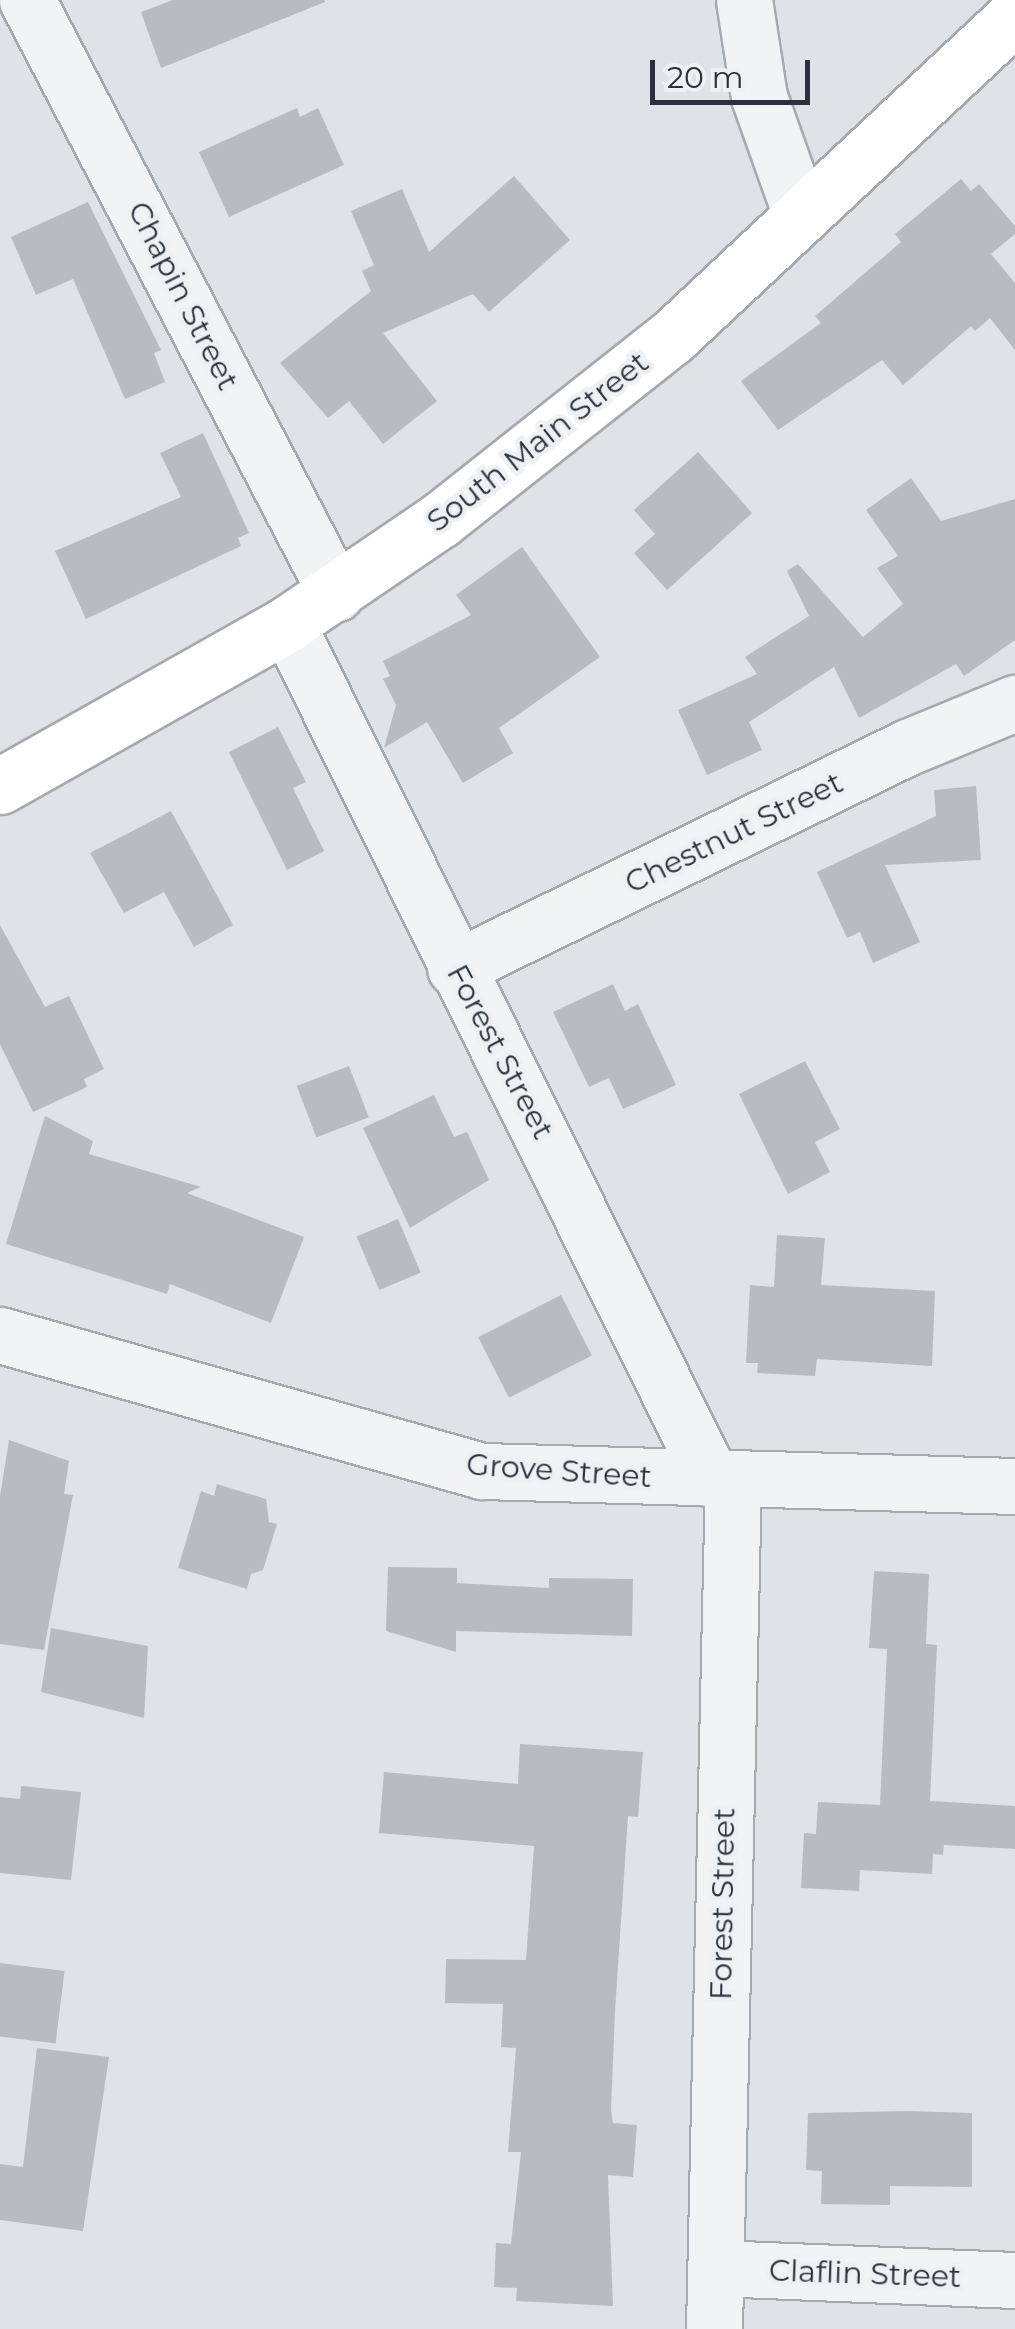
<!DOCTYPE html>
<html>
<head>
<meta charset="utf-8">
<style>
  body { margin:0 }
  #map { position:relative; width:1015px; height:2329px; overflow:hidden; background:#dfe2e7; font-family:Montserrat,sans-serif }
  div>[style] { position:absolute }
  .building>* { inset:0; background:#b7bcc3; transform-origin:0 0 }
  .roads { filter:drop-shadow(2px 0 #a5a9b0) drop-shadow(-2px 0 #a5a9b0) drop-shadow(0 2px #a5a9b0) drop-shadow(0 -2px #a5a9b0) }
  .minor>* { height:55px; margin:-27.5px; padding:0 27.5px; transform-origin:27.5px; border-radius:27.5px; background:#f1f3f5 }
  .major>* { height:55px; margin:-27.5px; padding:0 27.5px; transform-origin:27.5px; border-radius:27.5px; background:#fff }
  span { translate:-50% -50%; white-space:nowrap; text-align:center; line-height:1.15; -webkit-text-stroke:9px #eef1f4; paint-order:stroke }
  .street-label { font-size:30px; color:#2a313c }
  .scale { position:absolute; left:650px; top:60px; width:160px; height:45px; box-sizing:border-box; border:5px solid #2a313c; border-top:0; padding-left:12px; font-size:30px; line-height:35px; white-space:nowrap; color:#2a313c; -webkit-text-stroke:8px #eef1f4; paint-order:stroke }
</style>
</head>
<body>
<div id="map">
  <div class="building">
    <div style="clip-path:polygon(173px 0,324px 0,325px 2px,161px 68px,141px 12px)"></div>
    <div style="clip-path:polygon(297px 108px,300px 117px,318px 108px,344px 165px,229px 217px,199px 152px)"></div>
    <div style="clip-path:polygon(514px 176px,570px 240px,489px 312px,473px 294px,383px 333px,437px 401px,383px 444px,349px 401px,328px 418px,280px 363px,371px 291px,362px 271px,374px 265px,351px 211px,402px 189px,429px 252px)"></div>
    <div style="clip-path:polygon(961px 179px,971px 191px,979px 184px,1015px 226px,1015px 234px,991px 254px,1015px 283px,1015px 350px,990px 318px,975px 331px,971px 326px,903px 385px,882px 360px,778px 430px,741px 381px,821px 323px,815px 316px,901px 242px,895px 234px)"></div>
    <div style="clip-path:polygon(88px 202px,161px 350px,154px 353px,165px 382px,125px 399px,73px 279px,36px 295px,11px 237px)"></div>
    <div style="clip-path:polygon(203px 433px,249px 533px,238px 538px,241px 546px,86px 619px,55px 551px,181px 497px,160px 453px)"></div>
    <div style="clip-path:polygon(698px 452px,752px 513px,667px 590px,634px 553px,655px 534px,634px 510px)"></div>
    <div style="clip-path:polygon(911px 478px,941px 521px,1015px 499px,1015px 640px,964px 676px,956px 664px,859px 718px,834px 667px,749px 722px,762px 750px,707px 775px,678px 710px,757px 674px,745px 657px,809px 616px,787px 571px,798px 564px,863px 637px,903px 604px,877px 568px,898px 556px,866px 510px)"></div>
    <div style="clip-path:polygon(522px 547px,600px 657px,499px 728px,513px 753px,463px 783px,427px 722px,384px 748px,396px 705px,383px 679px,390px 676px,383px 661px,471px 615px,456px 595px)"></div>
    <div style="clip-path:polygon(278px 727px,306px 782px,293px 788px,324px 851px,287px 870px,229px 752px)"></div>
    <div style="clip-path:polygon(976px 786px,981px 860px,885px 865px,920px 942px,873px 963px,860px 932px,847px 938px,817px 872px,936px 816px,934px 790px)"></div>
    <div style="clip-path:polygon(171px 811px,233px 925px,194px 947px,164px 892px,124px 913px,90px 853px)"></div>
    <div style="clip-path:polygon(0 925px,45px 1007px,69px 996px,104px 1069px,84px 1079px,87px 1087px,33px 1112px,0 1044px)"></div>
    <div style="clip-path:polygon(613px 984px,625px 1011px,638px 1004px,676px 1085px,623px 1109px,609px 1078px,589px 1087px,553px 1012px)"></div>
    <div style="clip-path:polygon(805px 1061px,840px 1129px,815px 1142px,830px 1172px,788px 1194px,739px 1094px)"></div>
    <div style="left:349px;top:1066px;width:55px;height:56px;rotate:69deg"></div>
    <div style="clip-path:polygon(434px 1095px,454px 1137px,467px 1132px,489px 1180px,410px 1228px,363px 1128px)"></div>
    <div style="clip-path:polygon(45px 1116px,93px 1141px,89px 1154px,201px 1187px,187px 1193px,304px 1237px,271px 1323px,170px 1284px,167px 1294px,6px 1244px)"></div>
    <div style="left:398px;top:1219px;width:58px;height:45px;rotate:67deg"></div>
    <div style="clip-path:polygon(777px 1235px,825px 1238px,821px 1285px,935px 1291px,932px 1366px,817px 1359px,815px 1376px,757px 1373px,758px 1363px,746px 1363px,750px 1285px,774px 1287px)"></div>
    <div style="left:561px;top:1295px;width:68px;height:93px;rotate:63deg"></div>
    <div style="clip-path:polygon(9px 1440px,69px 1461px,64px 1494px,73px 1495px,44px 1650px,0 1644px,0 1496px)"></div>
    <div style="clip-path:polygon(217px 1484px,266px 1499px,269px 1522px,277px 1524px,263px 1570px,251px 1574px,247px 1589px,178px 1568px,201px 1491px,214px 1496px)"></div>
    <div style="clip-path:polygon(388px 1567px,457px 1568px,457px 1583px,549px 1588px,549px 1578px,633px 1579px,632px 1636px,456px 1631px,456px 1652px,386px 1631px)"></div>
    <div style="clip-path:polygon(874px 1571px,929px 1574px,926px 1644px,937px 1645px,930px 1801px,1015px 1806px,1015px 1849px,944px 1845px,943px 1855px,933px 1854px,932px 1874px,860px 1870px,859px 1891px,801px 1888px,804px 1833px,816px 1834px,818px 1802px,880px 1805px,887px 1649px,869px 1648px)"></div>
    <div style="clip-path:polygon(51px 1628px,148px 1646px,144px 1718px,41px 1692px)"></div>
    <div style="clip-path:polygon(520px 1744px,643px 1752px,638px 1817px,628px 1816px,615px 2011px,611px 2110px,613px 2123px,637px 2125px,633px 2177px,608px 2175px,613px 2306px,516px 2301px,517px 2288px,494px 2287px,496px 2243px,511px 2244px,521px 2152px,508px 2152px,516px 2048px,501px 2047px,503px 2004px,445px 2003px,446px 1959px,526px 1960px,534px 1846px,379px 1833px,384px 1772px,518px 1784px)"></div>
    <div style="clip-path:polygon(21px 1786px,81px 1792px,71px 1880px,0 1873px,0 1797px,20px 1799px)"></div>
    <div style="left:0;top:1963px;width:65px;height:73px;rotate:7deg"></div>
    <div style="clip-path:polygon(37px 2048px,109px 2057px,83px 2231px,0 2220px,0 2164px,23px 2167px)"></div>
    <div style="clip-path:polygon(908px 2111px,972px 2113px,972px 2187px,890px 2186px,890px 2205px,821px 2204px,822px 2171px,806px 2170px,808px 2113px)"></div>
  </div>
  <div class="roads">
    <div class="minor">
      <div style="left:27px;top:0;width:669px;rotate:62.48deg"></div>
      <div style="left:744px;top:0;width:98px;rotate:81.2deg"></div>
      <div style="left:759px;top:97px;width:122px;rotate:70.4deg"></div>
      <div style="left:287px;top:624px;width:955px;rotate:63.57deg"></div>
      <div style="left:455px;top:968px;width:504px;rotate:-26.01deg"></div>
      <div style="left:908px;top:747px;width:116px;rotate:-22.4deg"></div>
      <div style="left:0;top:1335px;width:501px;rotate:15.76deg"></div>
      <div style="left:482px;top:1471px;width:533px;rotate:1.61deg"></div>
      <div style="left:715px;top:2268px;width:300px;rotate:2.3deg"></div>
      <div style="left:714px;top:2329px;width:850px;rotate:-88.72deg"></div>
    </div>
    <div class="major">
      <div style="left:0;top:786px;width:330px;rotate:-29.4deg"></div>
      <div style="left:287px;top:624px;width:185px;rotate:-34.2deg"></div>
      <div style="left:440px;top:520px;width:295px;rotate:-38.3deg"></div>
      <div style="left:672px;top:337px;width:470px;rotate:-43.1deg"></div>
    </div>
  </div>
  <div class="street-label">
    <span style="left:183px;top:296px;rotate:63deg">Chapin Street</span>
    <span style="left:538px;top:442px;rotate:-38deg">South Main Street</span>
    <span style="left:734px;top:833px;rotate:-26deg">Chestnut Street</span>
    <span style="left:500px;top:1052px;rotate:62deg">Forest Street</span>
    <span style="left:559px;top:1471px;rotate:4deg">Grove Street</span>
    <span style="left:723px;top:1904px;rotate:-89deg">Forest Street</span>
    <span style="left:865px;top:2274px;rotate:2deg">Claflin Street</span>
  </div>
  <div class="scale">20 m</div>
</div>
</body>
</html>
